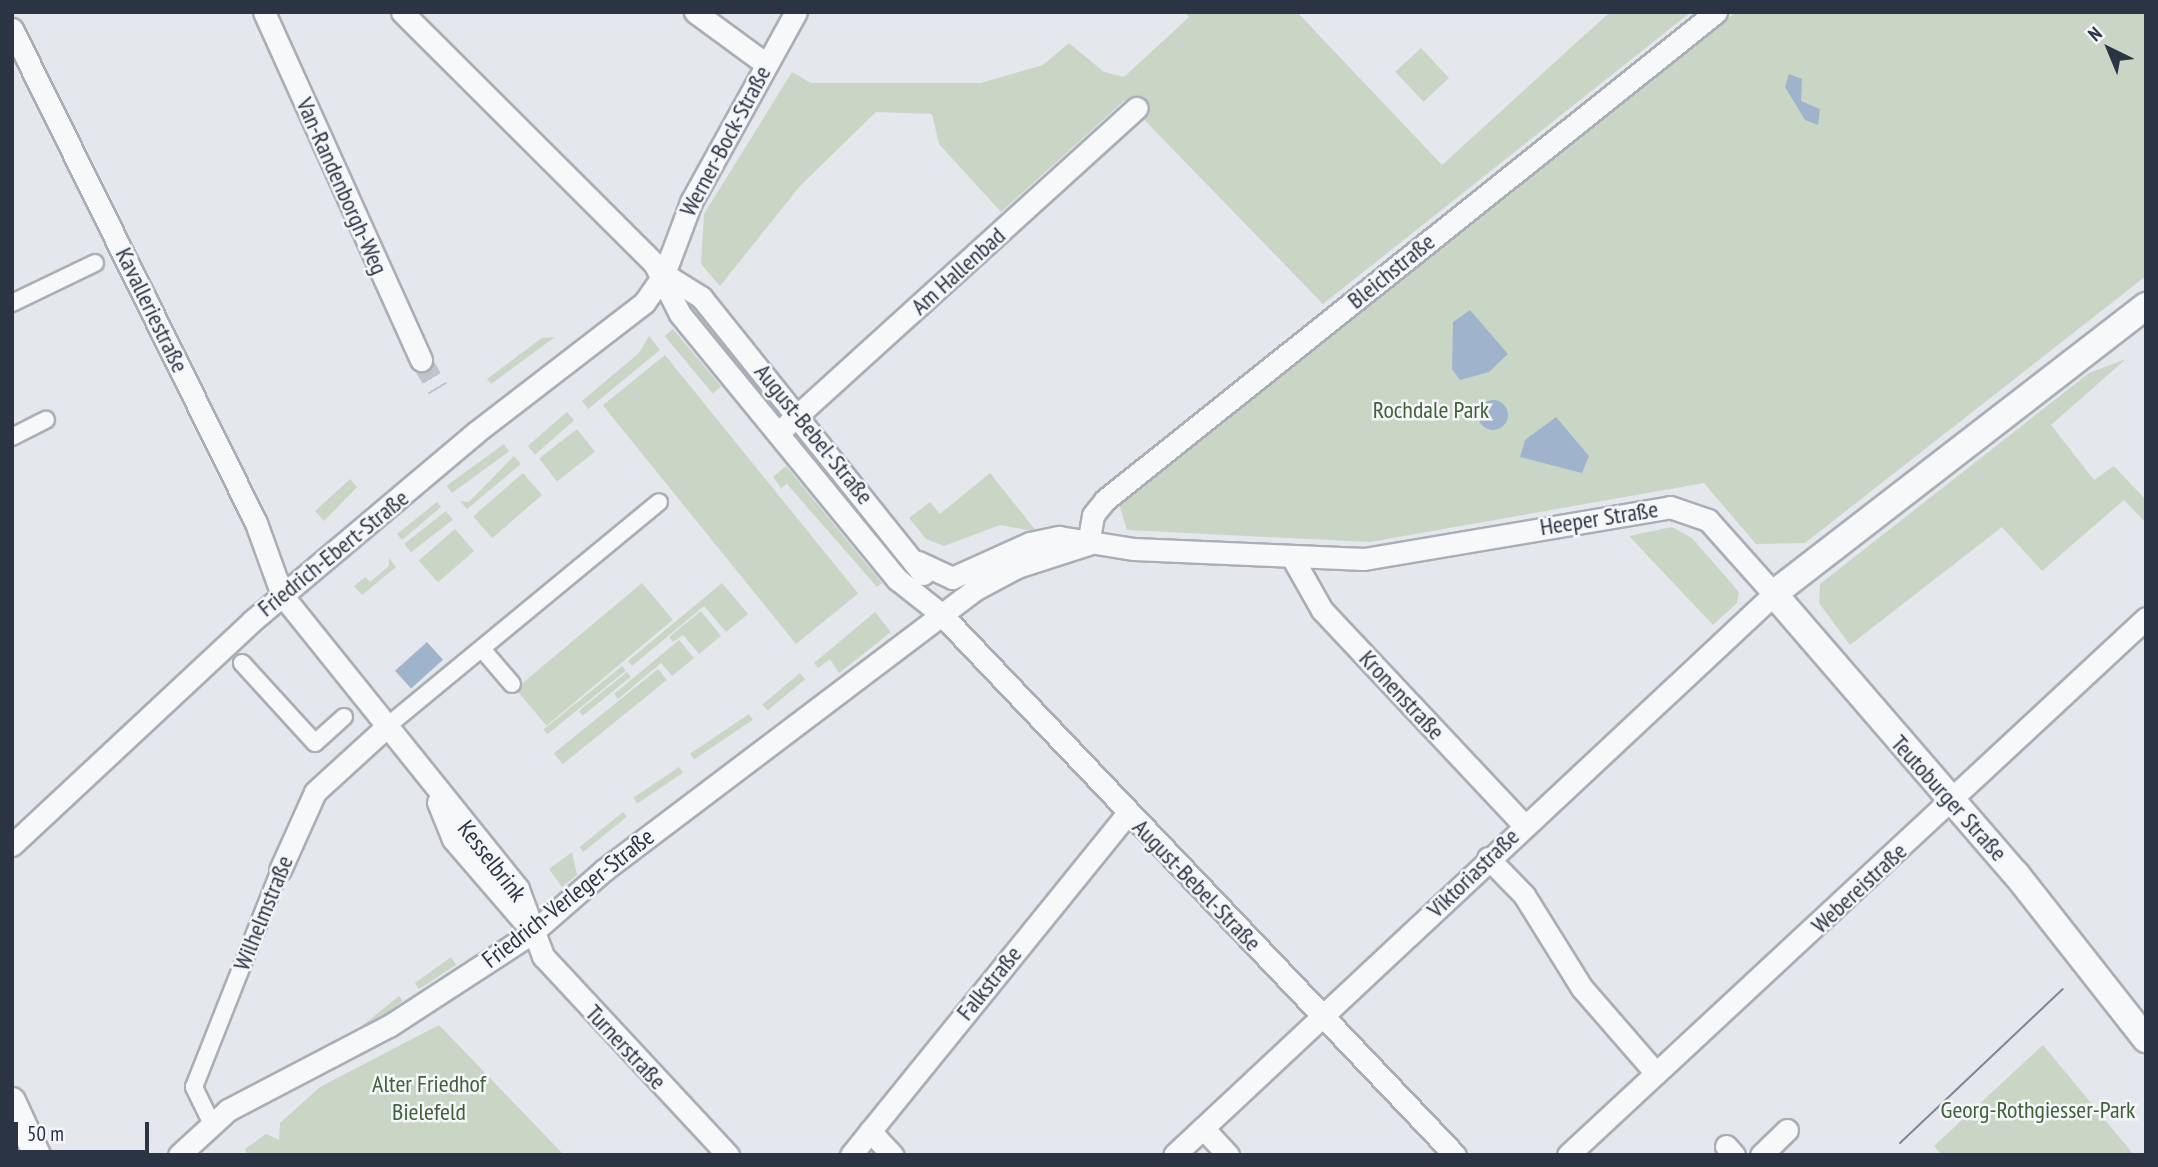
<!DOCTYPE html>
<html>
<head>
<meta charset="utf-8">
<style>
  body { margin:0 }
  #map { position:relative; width:2158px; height:1167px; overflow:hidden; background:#e4e7ec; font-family:"PT Sans Narrow",sans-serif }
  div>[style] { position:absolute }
  .green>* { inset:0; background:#c9d6c5; transform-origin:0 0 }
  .water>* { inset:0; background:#9fb4cc; transform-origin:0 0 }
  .round { border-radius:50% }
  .minor-tunnel>* { height:21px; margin-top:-10.5px; transform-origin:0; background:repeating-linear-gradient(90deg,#bfc3cb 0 21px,transparent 0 31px) }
  .roads { filter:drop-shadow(2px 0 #a9aeb7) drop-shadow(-2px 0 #a9aeb7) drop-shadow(0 2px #a9aeb7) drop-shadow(0 -2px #a9aeb7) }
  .pedestrian>* { height:16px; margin:-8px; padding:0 8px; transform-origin:8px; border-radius:8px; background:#f7f8fa }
  .minor>* { height:21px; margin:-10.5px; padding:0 10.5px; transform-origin:10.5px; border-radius:10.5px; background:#f7f8fa }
  .tertiary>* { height:26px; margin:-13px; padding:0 13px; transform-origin:13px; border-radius:13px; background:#f7f8fa }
  .tram>* { height:2px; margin:-1px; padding:0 1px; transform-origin:1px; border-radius:1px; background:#7d8696 }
  span { translate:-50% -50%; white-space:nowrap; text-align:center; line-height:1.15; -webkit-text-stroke:5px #f4f6f9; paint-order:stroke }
  .street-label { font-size:24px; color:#2b3445 }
  .park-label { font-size:24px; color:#3f6138 }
  .frame { position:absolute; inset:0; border:14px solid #2b3445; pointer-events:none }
  .north { position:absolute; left:2074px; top:14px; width:70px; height:70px; -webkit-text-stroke:5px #f4f6f9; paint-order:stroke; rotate:317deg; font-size:19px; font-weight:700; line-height:28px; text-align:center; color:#2b3445 }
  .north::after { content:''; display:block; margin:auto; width:24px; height:32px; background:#2b3445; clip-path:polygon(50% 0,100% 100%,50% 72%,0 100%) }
  .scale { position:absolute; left:14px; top:1122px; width:135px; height:32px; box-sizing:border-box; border:4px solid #2b3445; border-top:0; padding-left:9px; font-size:21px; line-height:24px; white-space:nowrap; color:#2b3445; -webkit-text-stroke:5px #f4f6f9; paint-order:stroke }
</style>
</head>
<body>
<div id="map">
  <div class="green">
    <div style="clip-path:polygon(1185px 12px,1297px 12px,1442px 165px,1610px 12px,1691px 12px,1323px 304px,1125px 100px,1001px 212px,939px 144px,932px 114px,876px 112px,800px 186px,720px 286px,701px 264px,704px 214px,792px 72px,811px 83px,981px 83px,1043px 65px,1069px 43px,1104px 72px,1124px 77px,1189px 17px)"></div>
    <div style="clip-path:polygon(1736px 12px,2146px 12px,2146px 276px,1805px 543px,1756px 544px,1704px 483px,1370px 542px,1127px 530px,1119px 504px)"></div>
    <div style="left:1421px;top:48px;width:41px;height:35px;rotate:47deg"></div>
    <div style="clip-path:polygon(696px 307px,762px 387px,761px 391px,691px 311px)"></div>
    <div style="left:673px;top:329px;width:75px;height:11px;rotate:50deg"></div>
    <div style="clip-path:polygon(649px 336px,660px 350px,588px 409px,582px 401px,639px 353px)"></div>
    <div style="clip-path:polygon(555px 337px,491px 384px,487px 379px,542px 338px)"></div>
    <div style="left:665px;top:355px;width:307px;height:80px;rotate:51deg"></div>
    <div style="clip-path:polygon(2126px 359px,2051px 425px,2094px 480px,2114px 466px,2146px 500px,2146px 523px,2124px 500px,2042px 571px,2002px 527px,1850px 645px,1819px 603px,1820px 584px,2089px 373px)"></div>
    <div style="left:567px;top:412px;width:11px;height:52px;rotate:49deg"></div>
    <div style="left:577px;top:429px;width:29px;height:48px;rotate:52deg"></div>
    <div style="left:504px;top:444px;width:9px;height:71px;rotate:54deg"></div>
    <div style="clip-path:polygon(514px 456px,521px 464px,467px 509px,460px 501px,469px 502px)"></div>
    <div style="clip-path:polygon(817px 457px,907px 563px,901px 568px,815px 463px)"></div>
    <div style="clip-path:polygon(786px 466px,882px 583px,877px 587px,787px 484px,781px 488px,773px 477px)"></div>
    <div style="left:523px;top:473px;width:29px;height:66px;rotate:49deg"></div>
    <div style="clip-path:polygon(990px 473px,1037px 532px,1000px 525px,944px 546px,926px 539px,909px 518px,930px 502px,940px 514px)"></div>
    <div style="clip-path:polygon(350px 479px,357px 487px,324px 521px,315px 511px)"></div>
    <div style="clip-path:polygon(437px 502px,441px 507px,402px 540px,397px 534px)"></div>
    <div style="left:446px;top:511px;width:11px;height:53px;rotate:52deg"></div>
    <div style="clip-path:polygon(1672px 527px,1692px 538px,1739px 592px,1737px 603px,1713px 625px,1629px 536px)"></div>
    <div style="left:455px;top:529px;width:29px;height:48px;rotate:49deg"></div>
    <div style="clip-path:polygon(389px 558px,396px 567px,362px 595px,354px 586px,365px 577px,370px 582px,389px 566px)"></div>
    <div style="left:642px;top:583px;width:48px;height:165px;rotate:50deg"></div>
    <div style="clip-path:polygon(722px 583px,748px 614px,726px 632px,704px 606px,632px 666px,628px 661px)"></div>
    <div style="clip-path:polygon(701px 611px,721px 636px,699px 654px,683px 635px,673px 642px,669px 637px)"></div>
    <div style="clip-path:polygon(875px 612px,891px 632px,839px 673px,830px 659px,818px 668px,814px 663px)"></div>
    <div style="clip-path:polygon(679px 640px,694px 658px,672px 676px,661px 663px,618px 699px,614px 694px)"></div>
    <div style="left:622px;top:666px;width:6px;height:101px;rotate:51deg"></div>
    <div style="left:658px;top:669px;width:14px;height:134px;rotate:51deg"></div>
    <div style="left:627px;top:672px;width:6px;height:62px;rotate:51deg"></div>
    <div style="left:800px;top:673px;width:8px;height:49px;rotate:50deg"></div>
    <div style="left:749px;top:714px;width:7px;height:71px;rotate:56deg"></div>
    <div style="left:679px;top:767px;width:7px;height:55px;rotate:56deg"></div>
    <div style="left:623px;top:812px;width:6px;height:56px;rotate:51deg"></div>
    <div style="clip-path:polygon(572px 852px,577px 875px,562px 887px,549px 869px)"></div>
    <div style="clip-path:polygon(451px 957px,456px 965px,419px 989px,415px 983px)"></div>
    <div style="left:399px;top:996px;width:6px;height:78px;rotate:51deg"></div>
    <div style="clip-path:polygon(439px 1025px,564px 1155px,247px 1155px,245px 1149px,266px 1134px,279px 1140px,280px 1123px,320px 1087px)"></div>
    <div style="clip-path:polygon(2043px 1045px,2134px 1155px,1942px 1155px,1934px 1146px)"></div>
  </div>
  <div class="water">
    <div style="clip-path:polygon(1789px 74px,1802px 79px,1801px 101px,1820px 109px,1818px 125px,1805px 120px,1785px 87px)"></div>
    <div style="clip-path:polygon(1470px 310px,1508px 354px,1489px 372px,1460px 380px,1452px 369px,1453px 322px)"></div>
    <div class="round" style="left:1478px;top:400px;width:30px;height:30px"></div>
    <div style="clip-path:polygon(1556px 417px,1589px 456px,1582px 473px,1520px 457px,1525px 440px)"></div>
    <div style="left:427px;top:642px;width:24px;height:43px;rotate:48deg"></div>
  </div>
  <div class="minor-tunnel">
    <div style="left:421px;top:360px;width:33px;rotate:59deg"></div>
  </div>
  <div class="roads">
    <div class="pedestrian">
      <div style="left:12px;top:303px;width:92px;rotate:-25.7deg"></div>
      <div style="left:12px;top:437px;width:38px;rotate:-27deg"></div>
      <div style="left:482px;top:649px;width:46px;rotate:49.4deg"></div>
      <div style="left:242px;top:663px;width:108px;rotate:47.6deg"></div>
      <div style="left:315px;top:743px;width:39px;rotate:-42deg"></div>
      <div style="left:385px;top:728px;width:355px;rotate:-39.5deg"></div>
      <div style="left:211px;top:1122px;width:39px;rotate:-116deg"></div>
      <div style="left:194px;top:1087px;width:233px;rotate:-68.4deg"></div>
    </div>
    <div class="minor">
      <div style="left:264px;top:12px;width:382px;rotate:65.7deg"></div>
      <div style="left:402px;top:12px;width:356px;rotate:44.9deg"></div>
      <div style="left:654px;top:263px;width:57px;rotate:63deg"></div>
      <div style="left:680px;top:314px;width:343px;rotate:50.7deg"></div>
      <div style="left:897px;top:579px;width:56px;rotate:38.5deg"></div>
      <div style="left:941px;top:614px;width:746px;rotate:46.47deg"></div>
      <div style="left:695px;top:12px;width:88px;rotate:36.2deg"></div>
      <div style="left:12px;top:29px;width:551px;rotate:63.71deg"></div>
      <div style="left:256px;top:523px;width:77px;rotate:70.1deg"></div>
      <div style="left:282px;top:595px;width:377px;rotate:51.2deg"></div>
      <div style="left:518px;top:889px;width:72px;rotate:69.5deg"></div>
      <div style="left:543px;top:956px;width:272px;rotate:47.1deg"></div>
      <div style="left:664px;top:274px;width:44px;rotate:31.9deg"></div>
      <div style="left:701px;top:297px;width:355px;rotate:51.3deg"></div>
      <div style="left:778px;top:433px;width:484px;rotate:-42.2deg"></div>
      <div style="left:1088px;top:544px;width:29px;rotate:-80deg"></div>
      <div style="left:1093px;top:515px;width:19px;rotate:-51deg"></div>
      <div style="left:1105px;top:500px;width:782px;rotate:-38.61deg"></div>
      <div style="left:1292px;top:557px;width:61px;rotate:60.5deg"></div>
      <div style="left:1322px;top:610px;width:294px;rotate:46.8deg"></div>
      <div style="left:918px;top:562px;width:38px;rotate:25deg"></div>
      <div style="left:952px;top:578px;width:85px;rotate:-24.2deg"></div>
      <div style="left:1030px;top:543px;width:30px;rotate:-12deg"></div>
      <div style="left:1059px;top:537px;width:76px;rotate:9.1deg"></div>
      <div style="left:1134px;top:549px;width:230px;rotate:2.5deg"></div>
      <div style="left:1364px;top:559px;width:310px;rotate:-9.6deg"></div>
      <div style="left:1670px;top:507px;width:40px;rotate:18.9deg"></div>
      <div style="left:1708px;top:520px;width:99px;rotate:48.3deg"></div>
      <div style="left:1774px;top:594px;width:821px;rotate:136.92deg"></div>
      <div style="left:438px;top:802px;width:40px;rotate:68deg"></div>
      <div style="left:453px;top:839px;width:123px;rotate:49.3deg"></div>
      <div style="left:12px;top:845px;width:328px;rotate:-43deg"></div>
      <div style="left:252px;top:621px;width:292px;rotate:-40.1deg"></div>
      <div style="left:475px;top:433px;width:213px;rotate:-37.6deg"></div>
      <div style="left:644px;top:303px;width:35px;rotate:-55deg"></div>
      <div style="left:664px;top:274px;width:77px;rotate:-69.4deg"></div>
      <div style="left:691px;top:202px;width:217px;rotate:-61.1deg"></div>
      <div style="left:1488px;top:858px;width:52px;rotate:45.8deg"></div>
      <div style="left:1524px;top:895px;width:110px;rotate:58.1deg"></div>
      <div style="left:1582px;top:988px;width:113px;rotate:49deg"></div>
      <div style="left:280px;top:870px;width:85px;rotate:-65.8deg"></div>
      <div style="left:315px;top:792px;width:95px;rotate:-42.4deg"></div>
      <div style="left:1203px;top:1128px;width:37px;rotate:47deg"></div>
      <div style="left:870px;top:1131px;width:33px;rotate:47deg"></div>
      <div style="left:1726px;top:1146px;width:12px;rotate:48deg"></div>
      <div style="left:179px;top:1155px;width:67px;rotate:-42.6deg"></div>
      <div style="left:228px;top:1110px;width:182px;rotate:-27.6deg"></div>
      <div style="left:389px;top:1026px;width:172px;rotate:-33.1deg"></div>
      <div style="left:533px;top:932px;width:94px;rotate:-41.1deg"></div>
      <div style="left:604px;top:870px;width:464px;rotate:-37.1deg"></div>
      <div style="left:974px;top:590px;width:49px;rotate:-28.1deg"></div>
      <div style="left:1017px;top:567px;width:75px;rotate:-17.9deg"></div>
      <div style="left:851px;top:1155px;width:440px;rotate:-51deg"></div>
      <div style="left:1568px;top:1155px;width:789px;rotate:-42.89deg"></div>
      <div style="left:1761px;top:1155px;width:36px;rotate:-44deg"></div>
    </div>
    <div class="tertiary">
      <div style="left:2146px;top:306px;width:470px;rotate:142.3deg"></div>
      <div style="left:1774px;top:594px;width:370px;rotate:49.2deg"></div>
      <div style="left:2016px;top:874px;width:210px;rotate:51.8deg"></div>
      <div style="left:12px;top:1101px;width:60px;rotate:65.2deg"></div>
    </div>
  </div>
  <div class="tram">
    <div style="left:1900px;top:1143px;width:224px;rotate:-43.4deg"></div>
    <div style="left:1887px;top:1155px;width:1px;rotate:-45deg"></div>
  </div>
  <div class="street-label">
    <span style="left:725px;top:141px;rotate:-62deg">Werner-Bock-Straße</span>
    <span style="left:342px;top:186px;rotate:66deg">Van-Randenborgh-Weg</span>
    <span style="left:958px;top:271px;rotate:-42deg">Am Hallenbad</span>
    <span style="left:1391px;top:271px;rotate:-39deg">Bleichstraße</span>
    <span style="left:152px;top:310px;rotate:64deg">Kavalleriestraße</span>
    <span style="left:814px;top:434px;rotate:51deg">August-Bebel-Straße</span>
    <span style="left:1599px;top:518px;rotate:-9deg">Heeper Straße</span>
    <span style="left:333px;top:553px;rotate:-39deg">Friedrich-Ebert-Straße</span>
    <span style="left:1402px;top:695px;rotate:47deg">Kronenstraße</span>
    <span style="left:1949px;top:798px;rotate:48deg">Teutoburger Straße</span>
    <span style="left:492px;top:861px;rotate:52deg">Kesselbrink</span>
    <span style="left:1473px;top:873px;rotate:-44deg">Viktoriastraße</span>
    <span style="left:1197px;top:885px;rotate:46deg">August-Bebel-Straße</span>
    <span style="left:1859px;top:888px;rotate:-43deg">Webereistraße</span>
    <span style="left:568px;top:898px;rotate:-38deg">Friedrich-Verleger-Straße</span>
    <span style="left:263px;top:913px;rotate:-68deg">Wilhelmstraße</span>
    <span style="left:989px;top:983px;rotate:-51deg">Falkstraße</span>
    <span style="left:626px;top:1047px;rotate:47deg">Turnerstraße</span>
  </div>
  <div class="park-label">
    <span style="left:1431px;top:410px">Rochdale Park</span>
    <span style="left:429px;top:1098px">Alter Friedhof<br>Bielefeld</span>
    <span style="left:2038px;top:1110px">Georg-Rothgiesser-Park</span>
  </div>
  <div class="frame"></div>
  <div class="north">N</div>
  <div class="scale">50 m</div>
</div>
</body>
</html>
